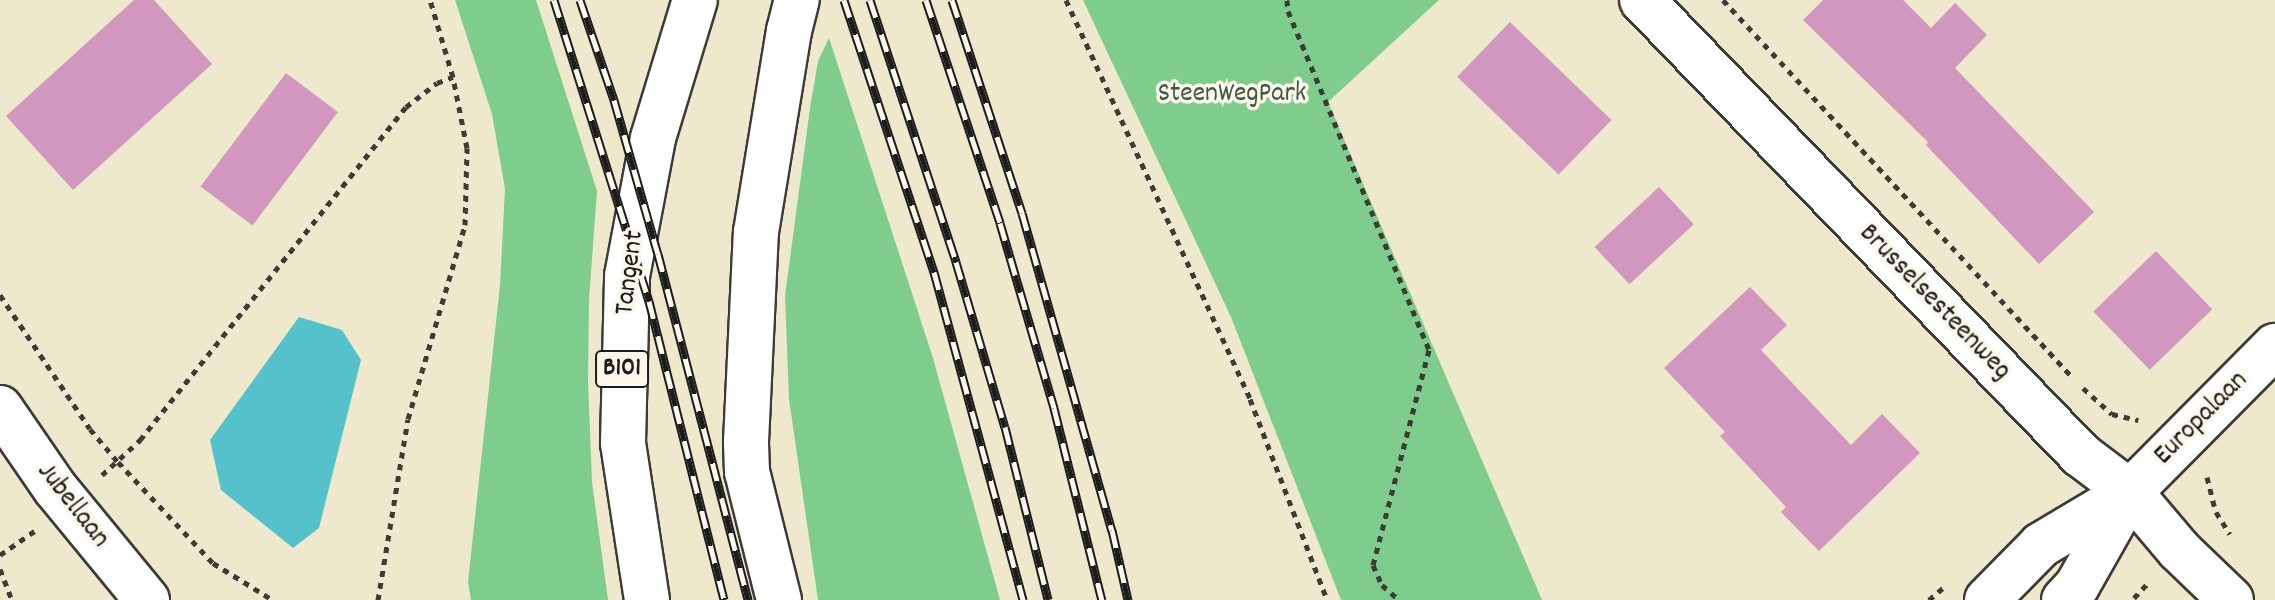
<!DOCTYPE html>
<html>
<head>
<meta charset="utf-8">
<style>
  body { margin:0 }
  #map { position:relative; width:2275px; height:600px; overflow:hidden; background:#eee8cc; font-family:Dekko,sans-serif }
  div>[style] { position:absolute }
  .green>* { inset:0; background:#7fcd8c }
  .water>* { inset:0; background:#55c2cb }
  .building>* { inset:0; background:#d197bf; transform-origin:0 0 }
  .path>* { height:5px; margin-top:-2.5px; transform-origin:0; background:repeating-linear-gradient(90deg,#3c3b36 0 6px,transparent 0 12px) }
  .roads { filter:drop-shadow(2px 0 #3c3b36) drop-shadow(-2px 0 #3c3b36) drop-shadow(0 2px #3c3b36) drop-shadow(0 -2px #3c3b36) }
  .minor>* { height:44px; margin:-22px; padding:0 22px; transform-origin:22px; border-radius:22px; background:#fff }
  .major>* { height:44px; margin:-22px; padding:0 22px; transform-origin:22px; border-radius:22px; background:#fff }
  .highway>* { height:44px; margin:-22px; padding:0 22px; transform-origin:22px; border-radius:22px; background:#fff }
  .rail>* { height:9px; margin-top:-4.5px; transform-origin:0; background:repeating-linear-gradient(90deg,#fbf7ec 0 18px,#1c1c1c 0 36px); box-sizing:border-box; border-block:2px solid #1c1c1c }
  span { translate:-50% -50%; white-space:nowrap; text-align:center; line-height:1.15; -webkit-text-stroke:7px #fbf7ec; paint-order:stroke }
  .shield-label span { padding:2px 6px; background:#fbf7ec; border:2px solid; border-radius:6px; -webkit-text-stroke-width:0 }
  .shield-label { font-size:26px; color:#1c1c1c; font-weight:700 }
  .park-label { font-size:28px; color:#3f5a43 }
  .street-label { font-size:28px; color:#1c1c1c }
</style>
</head>
<body>
<div id="map">
  <div class="green">
    <div style="clip-path:polygon(455px 0,536px 0,597px 191px,589px 300px,588px 381px,592px 482px,608px 600px,471px 600px,468px 582px,500px 285px,505px 189px,492px 114px)"></div>
    <div style="clip-path:polygon(1083px 0,1439px 0,1328px 102px,1542px 600px,1341px 600px,1231px 317px)"></div>
    <div style="clip-path:polygon(829px 38px,933px 358px,1000px 600px,818px 600px,789px 399px,785px 296px,810px 108px,818px 61px)"></div>
  </div>
  <div class="water">
    <div style="clip-path:polygon(299px 317px,342px 330px,361px 360px,319px 528px,293px 548px,221px 490px,210px 440px)"></div>
  </div>
  <div class="building">
    <div style="clip-path:polygon(134px 0,154px 0,212px 64px,73px 190px,6px 116px)"></div>
    <div style="clip-path:polygon(1823px 0,1903px 0,1931px 28px,1955px 3px,1987px 35px,1955px 68px,2094px 212px,2039px 264px,1926px 145px,1928px 142px,1803px 20px)"></div>
    <div style="left:1510px;top:22px;width:141px;height:76px;rotate:44deg"></div>
    <div style="left:286px;top:73px;width:65px;height:142px;rotate:37deg"></div>
    <div style="left:1659px;top:187px;width:51px;height:88px;rotate:47deg"></div>
    <div style="left:2156px;top:251px;width:81px;height:87px;rotate:46deg"></div>
    <div style="clip-path:polygon(1750px 287px,1787px 325px,1761px 350px,1851px 445px,1882px 414px,1920px 453px,1819px 551px,1781px 512px,1786px 507px,1720px 436px,1725px 432px,1664px 368px)"></div>
  </div>
  <div class="path">
    <div style="left:1066px;top:0;width:439px;rotate:65.2deg"></div>
    <div style="left:1250px;top:399px;width:215px;rotate:69deg"></div>
    <div style="left:1287px;top:0;width:11px;rotate:85deg"></div>
    <div style="left:1288px;top:11px;width:367px;rotate:67.4deg"></div>
    <div style="left:1429px;top:350px;width:222px;rotate:104.6deg"></div>
    <div style="left:1373px;top:565px;width:22px;rotate:66deg"></div>
    <div style="left:1382px;top:585px;width:23px;rotate:41deg"></div>
    <div style="left:1723px;top:0;width:515px;rotate:47.2deg"></div>
    <div style="left:0;top:295px;width:161px;rotate:56.1deg"></div>
    <div style="left:90px;top:429px;width:43px;rotate:49.7deg"></div>
    <div style="left:118px;top:462px;width:139px;rotate:46.8deg"></div>
    <div style="left:213px;top:563px;width:70px;rotate:31.7deg"></div>
    <div style="left:2083px;top:388px;width:39px;rotate:42deg"></div>
    <div style="left:2112px;top:414px;width:27px;rotate:13deg"></div>
    <div style="left:102px;top:475px;width:52px;rotate:-42.6deg"></div>
    <div style="left:140px;top:440px;width:426px;rotate:-51.4deg"></div>
    <div style="left:406px;top:107px;width:39px;rotate:-38deg"></div>
    <div style="left:437px;top:83px;width:17px;rotate:-21deg"></div>
    <div style="left:2207px;top:477px;width:36px;rotate:76deg"></div>
    <div style="left:2216px;top:512px;width:26px;rotate:58deg"></div>
    <div style="left:0;top:555px;width:44px;rotate:-34.8deg"></div>
    <div style="left:0;top:569px;width:33px;rotate:69deg"></div>
    <div style="left:2134px;top:598px;width:22px;rotate:-47deg"></div>
    <div style="left:378px;top:600px;width:183px;rotate:-80.6deg"></div>
    <div style="left:408px;top:419px;width:202px;rotate:-73.6deg"></div>
    <div style="left:465px;top:225px;width:77px;rotate:-88.5deg"></div>
    <div style="left:467px;top:148px;width:72px;rotate:-101.2deg"></div>
    <div style="left:453px;top:77px;width:80px;rotate:-106.6deg"></div>
    <div style="left:1929px;top:600px;width:20px;rotate:-41deg"></div>
  </div>
  <div class="roads">
    <div class="minor">
      <div style="left:1642px;top:0;width:632px;rotate:46.03deg"></div>
      <div style="left:2081px;top:455px;width:61px;rotate:37.1deg"></div>
      <div style="left:2130px;top:492px;width:76px;rotate:49.8deg"></div>
      <div style="left:2179px;top:550px;width:72px;rotate:43.9deg"></div>
      <div style="left:1987px;top:600px;width:77px;rotate:-45.5deg"></div>
      <div style="left:2041px;top:545px;width:104px;rotate:-30.8deg"></div>
      <div style="left:2130px;top:492px;width:206px;rotate:-45.2deg"></div>
      <div style="left:2064px;top:600px;width:19px;rotate:-47deg"></div>
      <div style="left:2077px;top:586px;width:106px;rotate:-60.5deg"></div>
    </div>
    <div class="major">
      <div style="left:0;top:408px;width:97px;rotate:55.5deg"></div>
      <div style="left:55px;top:488px;width:145px;rotate:50.6deg"></div>
    </div>
    <div class="highway">
      <div style="left:647px;top:600px;width:159px;rotate:-98.7deg"></div>
      <div style="left:623px;top:443px;width:167px;rotate:-88.6deg"></div>
      <div style="left:627px;top:276px;width:140px;rotate:-79.3deg"></div>
      <div style="left:653px;top:138px;width:144px;rotate:-73.1deg"></div>
      <div style="left:779px;top:600px;width:132px;rotate:-104deg"></div>
      <div style="left:747px;top:472px;width:30px;rotate:-92deg"></div>
      <div style="left:746px;top:442px;width:210px;rotate:-87.3deg"></div>
      <div style="left:756px;top:232px;width:204px;rotate:-80.7deg"></div>
      <div style="left:789px;top:31px;width:32px;rotate:-76deg"></div>
    </div>
  </div>
  <div class="rail">
    <div style="left:554px;top:0;width:316px;rotate:72.5deg"></div>
    <div style="left:649px;top:301px;width:308px;rotate:75.9deg"></div>
    <div style="left:580px;top:0;width:106px;rotate:71.2deg"></div>
    <div style="left:614px;top:100px;width:160px;rotate:74.1deg"></div>
    <div style="left:658px;top:254px;width:358px;rotate:75.4deg"></div>
    <div style="left:844px;top:0;width:287px;rotate:71.7deg"></div>
    <div style="left:934px;top:272px;width:340px;rotate:74.8deg"></div>
    <div style="left:870px;top:0;width:276px;rotate:71.8deg"></div>
    <div style="left:956px;top:262px;width:172px;rotate:73.5deg"></div>
    <div style="left:1005px;top:427px;width:178px;rotate:76deg"></div>
    <div style="left:926px;top:0;width:235px;rotate:71.6deg"></div>
    <div style="left:1000px;top:223px;width:193px;rotate:73.7deg"></div>
    <div style="left:1054px;top:408px;width:198px;rotate:76deg"></div>
    <div style="left:952px;top:0;width:224px;rotate:71.8deg"></div>
    <div style="left:1022px;top:213px;width:330px;rotate:74.2deg"></div>
    <div style="left:1112px;top:530px;width:72px;rotate:77.1deg"></div>
  </div>
  <div class="shield-label">
    <span style="left:622px;top:369px">B101</span>
  </div>
  <div class="park-label">
    <span style="left:1232px;top:95px">SteenWegPark</span>
  </div>
  <div class="street-label">
    <span style="left:631px;top:273px;rotate:-83deg">Tangent</span>
    <span style="left:1934px;top:303px;rotate:46deg">Brusselsesteenweg</span>
    <span style="left:2202px;top:419px;rotate:-45deg">Europalaan</span>
    <span style="left:72px;top:506px;rotate:52deg">Jubellaan</span>
  </div>
</div>
</body>
</html>
